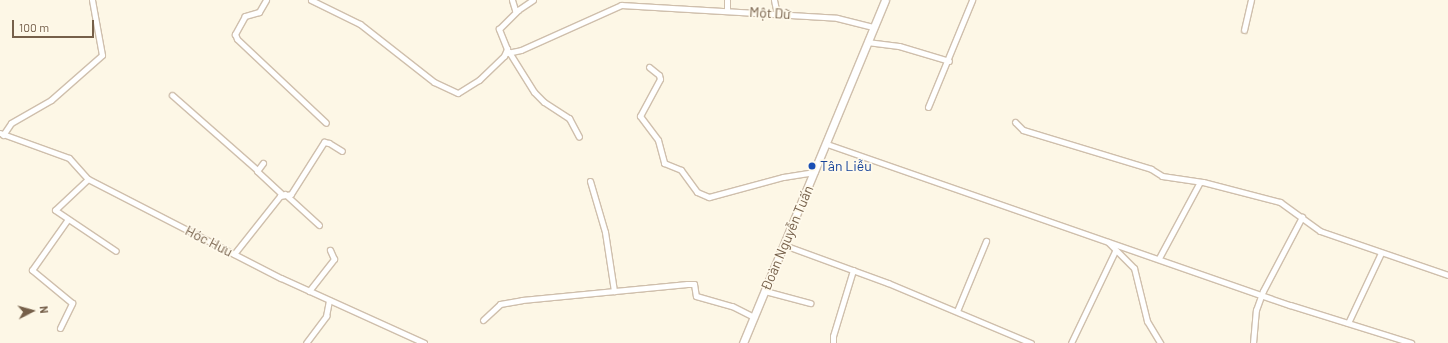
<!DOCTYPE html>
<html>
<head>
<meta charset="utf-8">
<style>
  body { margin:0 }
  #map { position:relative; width:1448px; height:343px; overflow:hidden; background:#fdf7e6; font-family:Barlow,sans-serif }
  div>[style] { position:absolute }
  .roads { filter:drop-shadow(1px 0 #cfbfac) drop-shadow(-1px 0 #cfbfac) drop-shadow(0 1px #cfbfac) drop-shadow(0 -1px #cfbfac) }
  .minor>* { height:5px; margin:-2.5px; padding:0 2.5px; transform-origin:2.5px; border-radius:2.5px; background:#fff }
  .secondary>* { height:7px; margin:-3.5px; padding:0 3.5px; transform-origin:3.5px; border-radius:3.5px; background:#fff }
  .dots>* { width:11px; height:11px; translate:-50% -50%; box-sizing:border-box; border:2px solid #fffaec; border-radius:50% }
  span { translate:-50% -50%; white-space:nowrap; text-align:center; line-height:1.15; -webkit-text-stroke:3.5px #fffaec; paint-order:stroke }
  .street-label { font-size:14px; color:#76604a }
  .transit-label { font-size:14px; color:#164399 }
  .left { translate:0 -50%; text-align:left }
  .north { position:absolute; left:12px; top:291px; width:40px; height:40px; -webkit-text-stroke:3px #fffaec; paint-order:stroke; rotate:84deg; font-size:11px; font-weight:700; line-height:16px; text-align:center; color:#76604a }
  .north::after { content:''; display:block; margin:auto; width:14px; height:18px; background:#76604a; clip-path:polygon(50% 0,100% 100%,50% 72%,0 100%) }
  .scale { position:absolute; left:12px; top:20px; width:82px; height:18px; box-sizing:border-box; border:2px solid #76604a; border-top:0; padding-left:5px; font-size:12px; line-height:14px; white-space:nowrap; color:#76604a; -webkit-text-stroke:3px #fffaec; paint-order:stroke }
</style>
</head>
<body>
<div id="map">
  <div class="roads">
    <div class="minor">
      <div style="left:266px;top:0;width:14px;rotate:120deg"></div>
      <div style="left:259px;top:12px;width:15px;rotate:164deg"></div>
      <div style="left:245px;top:16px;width:21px;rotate:119deg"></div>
      <div style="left:235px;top:34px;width:5px;rotate:68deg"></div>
      <div style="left:237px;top:39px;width:122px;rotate:43.3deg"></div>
      <div style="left:311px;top:0;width:55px;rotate:26.1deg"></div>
      <div style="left:360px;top:24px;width:94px;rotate:38.1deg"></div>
      <div style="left:434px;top:82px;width:26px;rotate:25deg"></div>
      <div style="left:458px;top:93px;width:25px;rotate:-32deg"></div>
      <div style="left:479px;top:80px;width:35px;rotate:-44deg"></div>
      <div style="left:504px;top:56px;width:8px;rotate:-67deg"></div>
      <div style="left:507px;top:49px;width:22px;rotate:-112deg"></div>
      <div style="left:499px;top:29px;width:27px;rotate:-45deg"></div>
      <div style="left:512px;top:0;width:10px;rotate:73deg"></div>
      <div style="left:515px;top:10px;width:3px"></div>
      <div style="left:518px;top:10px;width:18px;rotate:-34deg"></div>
      <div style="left:774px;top:0;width:14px;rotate:78deg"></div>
      <div style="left:727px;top:10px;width:10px;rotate:-90deg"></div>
      <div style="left:1244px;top:30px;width:31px;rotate:-77deg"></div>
      <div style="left:867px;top:42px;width:32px;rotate:7deg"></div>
      <div style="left:899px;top:46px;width:52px;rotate:16.7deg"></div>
      <div style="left:509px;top:52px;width:47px;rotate:58deg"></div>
      <div style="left:534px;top:92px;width:14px;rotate:45deg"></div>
      <div style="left:544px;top:102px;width:30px;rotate:33deg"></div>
      <div style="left:569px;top:118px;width:21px;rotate:62deg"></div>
      <div style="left:507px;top:53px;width:14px;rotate:-12deg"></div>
      <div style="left:521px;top:50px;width:110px;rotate:-24.2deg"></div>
      <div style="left:621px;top:5px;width:216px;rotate:3.4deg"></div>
      <div style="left:837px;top:18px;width:37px;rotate:14deg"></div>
      <div style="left:649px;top:67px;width:13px;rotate:39deg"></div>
      <div style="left:659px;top:75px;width:4px;rotate:76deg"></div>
      <div style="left:660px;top:79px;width:42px;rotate:118.4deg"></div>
      <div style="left:640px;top:116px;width:30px;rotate:53deg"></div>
      <div style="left:658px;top:140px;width:24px;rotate:75deg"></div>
      <div style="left:664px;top:163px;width:18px;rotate:22deg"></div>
      <div style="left:681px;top:170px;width:27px;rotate:54deg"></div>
      <div style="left:697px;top:192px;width:13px;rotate:23deg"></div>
      <div style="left:709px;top:197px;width:77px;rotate:-15.1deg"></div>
      <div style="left:783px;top:177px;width:32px;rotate:-9deg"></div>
      <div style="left:172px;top:95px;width:112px;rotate:41.4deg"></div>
      <div style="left:928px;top:107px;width:116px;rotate:-67.6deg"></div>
      <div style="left:1015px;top:122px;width:11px;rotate:45deg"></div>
      <div style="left:1023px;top:130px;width:134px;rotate:16.9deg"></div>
      <div style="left:1151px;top:169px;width:13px;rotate:32deg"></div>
      <div style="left:1162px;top:176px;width:41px;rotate:8.3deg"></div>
      <div style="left:1203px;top:182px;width:80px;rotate:14.6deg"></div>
      <div style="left:1280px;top:202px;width:49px;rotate:35.9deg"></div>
      <div style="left:1320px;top:231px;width:135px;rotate:19deg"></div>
      <div style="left:0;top:133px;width:73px;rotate:19.9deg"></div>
      <div style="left:69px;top:158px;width:28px;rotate:48deg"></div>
      <div style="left:88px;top:179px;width:217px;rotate:27.2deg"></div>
      <div style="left:281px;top:278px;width:157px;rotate:24.4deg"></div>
      <div style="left:3px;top:135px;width:14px;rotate:-56deg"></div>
      <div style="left:11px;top:123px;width:46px;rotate:-29.9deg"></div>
      <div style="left:51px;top:100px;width:68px;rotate:-41.4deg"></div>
      <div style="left:102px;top:55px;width:56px;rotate:-100.3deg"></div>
      <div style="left:827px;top:144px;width:490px;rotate:19.2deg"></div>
      <div style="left:1290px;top:305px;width:127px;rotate:17.4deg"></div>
      <div style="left:263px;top:163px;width:10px;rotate:127deg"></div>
      <div style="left:257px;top:171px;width:34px;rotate:43deg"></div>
      <div style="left:88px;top:179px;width:45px;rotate:136.8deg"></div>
      <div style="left:55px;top:210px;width:73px;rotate:33.9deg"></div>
      <div style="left:590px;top:181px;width:53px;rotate:73.6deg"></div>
      <div style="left:605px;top:232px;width:60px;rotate:81.3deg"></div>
      <div style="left:285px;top:194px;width:46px;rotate:42.4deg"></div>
      <div style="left:1108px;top:242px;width:37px;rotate:45deg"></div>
      <div style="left:1134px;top:268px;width:55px;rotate:76.2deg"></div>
      <div style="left:1147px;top:321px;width:26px;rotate:59deg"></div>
      <div style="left:784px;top:245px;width:111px;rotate:20.1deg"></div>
      <div style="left:888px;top:283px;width:155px;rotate:22.8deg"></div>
      <div style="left:234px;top:254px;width:74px;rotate:-51.6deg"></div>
      <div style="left:280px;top:196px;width:11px;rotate:-10deg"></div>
      <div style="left:291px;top:194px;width:62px;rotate:-57.6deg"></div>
      <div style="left:324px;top:142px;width:5px;rotate:11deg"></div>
      <div style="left:329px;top:143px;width:15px;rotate:32deg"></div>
      <div style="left:1159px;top:258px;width:86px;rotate:-61.7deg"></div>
      <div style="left:309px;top:291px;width:41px;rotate:-52deg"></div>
      <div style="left:334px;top:259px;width:10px;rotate:-114deg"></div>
      <div style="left:765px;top:291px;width:47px;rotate:14.9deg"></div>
      <div style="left:957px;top:311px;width:76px;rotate:-67.5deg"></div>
      <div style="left:483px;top:320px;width:23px;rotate:-43deg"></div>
      <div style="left:500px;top:304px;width:22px;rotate:-10deg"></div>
      <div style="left:522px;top:300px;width:166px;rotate:-5.5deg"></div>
      <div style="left:687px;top:284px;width:7px"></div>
      <div style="left:694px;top:284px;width:12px;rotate:81deg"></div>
      <div style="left:696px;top:296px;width:37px;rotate:16deg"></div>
      <div style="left:732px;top:306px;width:25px;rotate:27deg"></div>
      <div style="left:1348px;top:323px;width:77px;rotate:-64.8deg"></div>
      <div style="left:60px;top:328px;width:28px;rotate:-64deg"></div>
      <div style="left:72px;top:303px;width:52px;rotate:-140.5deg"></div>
      <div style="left:32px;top:270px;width:62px;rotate:-54.8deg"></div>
      <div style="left:306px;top:343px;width:34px;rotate:-53deg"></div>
      <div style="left:326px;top:316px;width:16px;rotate:-79deg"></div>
      <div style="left:833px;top:343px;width:7px;rotate:-90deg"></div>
      <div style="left:833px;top:336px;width:69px;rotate:-73.1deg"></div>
      <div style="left:1071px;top:343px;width:102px;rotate:-64.4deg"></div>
      <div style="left:1253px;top:343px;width:33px;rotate:-85deg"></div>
      <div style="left:1256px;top:310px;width:20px;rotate:-70deg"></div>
      <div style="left:1263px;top:291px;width:84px;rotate:-62.2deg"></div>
    </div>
    <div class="secondary">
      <div style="left:743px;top:343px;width:371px;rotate:-67.5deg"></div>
    </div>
  </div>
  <div class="dots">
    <div style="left:812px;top:166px;background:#1a4fb4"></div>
  </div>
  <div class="street-label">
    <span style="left:770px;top:13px;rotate:3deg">Một Dữ</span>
    <span style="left:787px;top:238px;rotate:-67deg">Đoàn Nguyễn Tuấn</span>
    <span style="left:209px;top:241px;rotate:27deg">Hóc Hưu</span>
  </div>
  <div class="transit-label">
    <span class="left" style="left:820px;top:166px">Tân Liễu</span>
  </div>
  <div class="north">N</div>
  <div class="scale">100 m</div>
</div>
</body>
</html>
